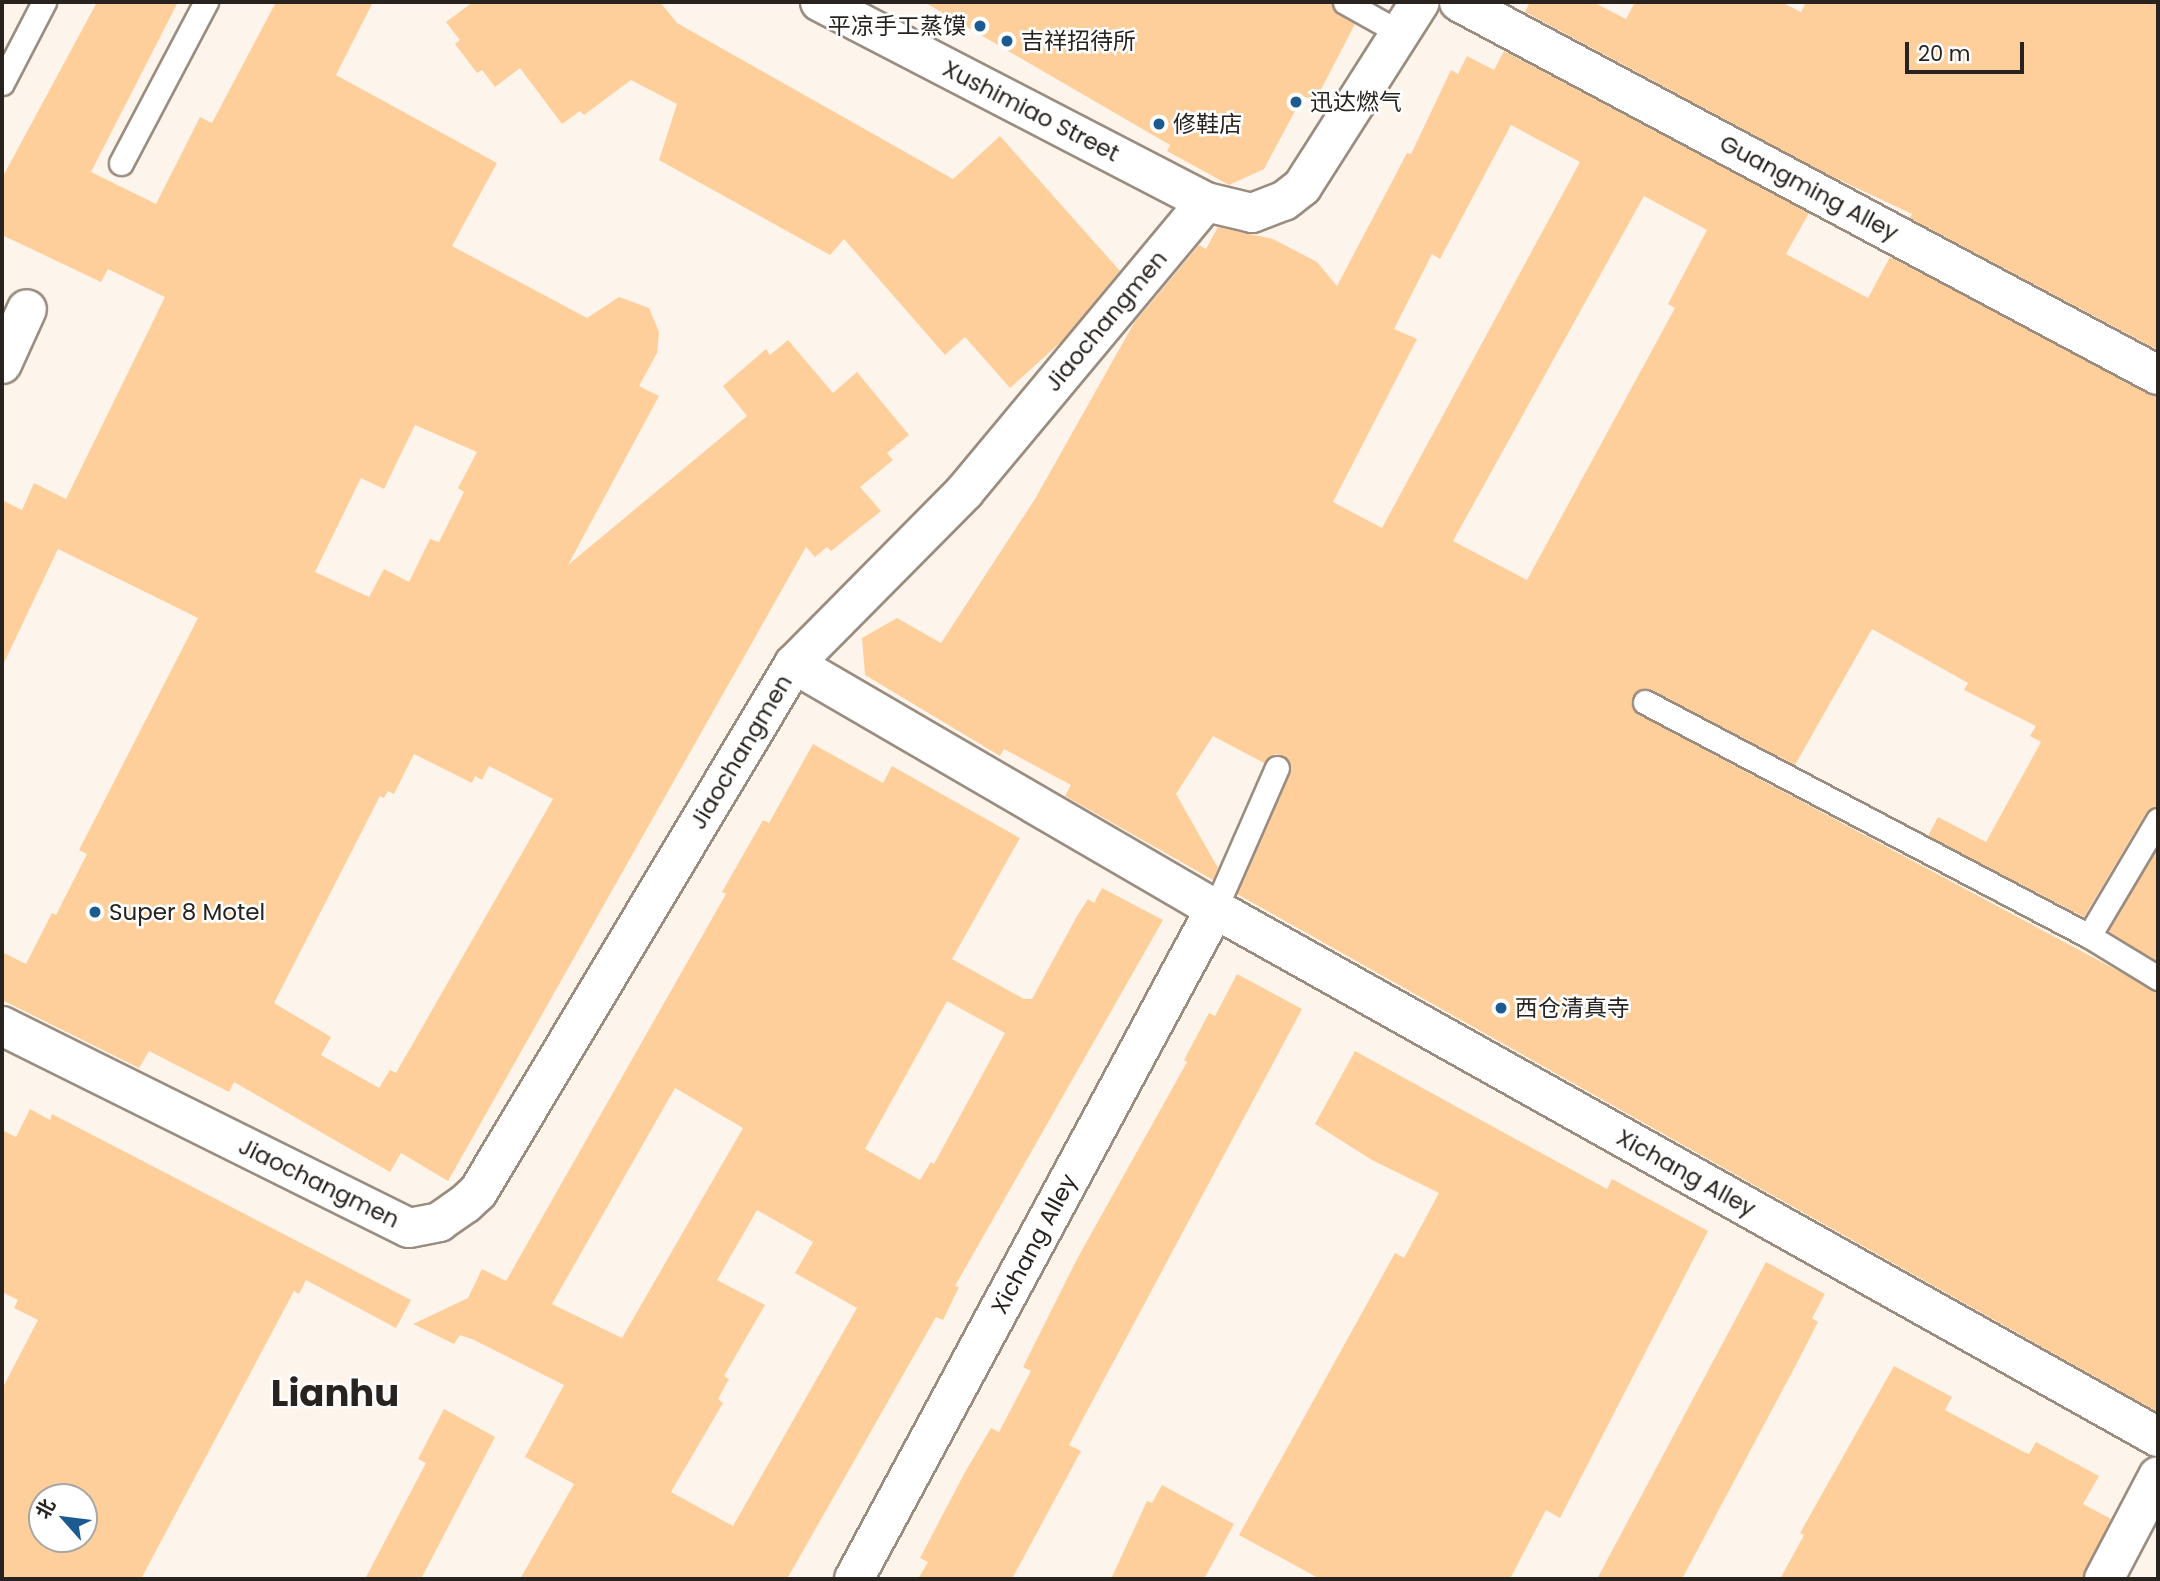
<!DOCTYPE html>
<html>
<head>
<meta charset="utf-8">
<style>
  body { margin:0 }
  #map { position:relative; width:2160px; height:1581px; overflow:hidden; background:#fdf5ec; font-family:Poppins,"Noto Sans SC",sans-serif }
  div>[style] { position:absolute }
  .building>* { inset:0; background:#fecf9b }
  .roads { filter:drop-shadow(2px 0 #9a8d80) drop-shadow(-2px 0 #9a8d80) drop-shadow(0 2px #9a8d80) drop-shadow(0 -2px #9a8d80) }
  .service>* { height:23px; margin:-11.5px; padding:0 11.5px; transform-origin:11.5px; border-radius:11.5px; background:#fff }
  .minor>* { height:38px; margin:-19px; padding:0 19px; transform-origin:19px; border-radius:19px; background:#fff }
  .dots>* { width:19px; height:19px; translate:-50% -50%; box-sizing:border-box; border:4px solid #fff; border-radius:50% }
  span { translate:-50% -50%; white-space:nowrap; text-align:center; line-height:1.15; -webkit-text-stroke:5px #fff; paint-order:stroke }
  .poi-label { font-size:23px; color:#28231e }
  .right { translate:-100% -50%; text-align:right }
  .left { translate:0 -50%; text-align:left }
  .street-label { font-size:23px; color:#28231e }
  .town-label { font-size:37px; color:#28231e; font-weight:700 }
  .frame { position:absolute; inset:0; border:4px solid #28231e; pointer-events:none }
  .north { position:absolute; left:28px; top:1483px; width:70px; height:70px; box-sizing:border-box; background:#fff; border:2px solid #a9a7a5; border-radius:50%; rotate:298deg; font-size:19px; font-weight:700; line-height:28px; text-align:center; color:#28231e }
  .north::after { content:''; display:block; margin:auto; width:24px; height:32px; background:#1b5b91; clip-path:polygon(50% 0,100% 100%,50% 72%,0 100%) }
  .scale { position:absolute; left:1905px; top:42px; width:119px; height:32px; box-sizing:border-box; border:4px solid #28231e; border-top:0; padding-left:9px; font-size:21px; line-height:24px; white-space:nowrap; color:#28231e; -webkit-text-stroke:5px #fff; paint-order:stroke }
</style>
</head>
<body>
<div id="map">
  <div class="building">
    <div style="clip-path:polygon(evenodd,92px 2px,178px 2px,91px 172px,156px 204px,200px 117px,212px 123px,276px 2px,373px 2px,336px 75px,497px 163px,452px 246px,587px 318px,619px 297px,649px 308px,659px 332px,657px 353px,639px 386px,659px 396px,568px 565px,747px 416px,723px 386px,766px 349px,770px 355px,788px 340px,833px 393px,857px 372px,909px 435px,887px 453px,893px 460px,860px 487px,881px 511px,831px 551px,827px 547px,815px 557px,806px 547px,448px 1181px,401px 1153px,390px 1172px,234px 1082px,229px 1092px,149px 1051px,139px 1068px,2px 1000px,2px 952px,26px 964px,52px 913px,56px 915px,87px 854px,79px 850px,198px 618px,58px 549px,2px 667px,2px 500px,22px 510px,34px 483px,66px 499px,165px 297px,108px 269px,101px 282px,2px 235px,2px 178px,96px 4px,92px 2px,415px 425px,477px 452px,458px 488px,464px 492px,439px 542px,430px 539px,409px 582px,384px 569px,369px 597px,315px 572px,361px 478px,384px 489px,415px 425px,92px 2px,414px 754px,472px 783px,475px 776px,482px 780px,489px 766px,553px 799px,396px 1073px,390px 1070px,379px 1088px,321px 1055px,331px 1037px,274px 1003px,380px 796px,384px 798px,388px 791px,394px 794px,414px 754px)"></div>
    <div style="clip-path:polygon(473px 2px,660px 2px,677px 23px,953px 179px,1000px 136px,1120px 271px,1062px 341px,1010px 388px,965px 337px,945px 355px,844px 239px,830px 255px,659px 160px,677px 104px,631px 80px,584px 115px,580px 111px,562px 124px,520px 68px,495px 87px,482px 70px,477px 73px,455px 44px,460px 40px,446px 22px)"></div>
    <div style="clip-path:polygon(924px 2px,1331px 2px,1338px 14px,1355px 24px,1315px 101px,1303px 96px,1264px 169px,1229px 185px,1167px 151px,1170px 145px)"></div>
    <div style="clip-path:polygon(1530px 2px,1593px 2px,1626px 19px,1635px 2px,1781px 2px,1801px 12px,1806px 2px,2158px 2px,2158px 350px,1910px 218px,1912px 214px,1829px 175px,1525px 12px)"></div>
    <div style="clip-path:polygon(evenodd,1504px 51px,1809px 213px,1786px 254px,1868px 298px,1890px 257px,2158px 397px,2158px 806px,2146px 813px,2084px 917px,1928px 836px,1938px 817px,1986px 842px,2041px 742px,2030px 736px,2036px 726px,1964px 690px,1968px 683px,1872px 629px,1795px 765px,1652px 690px,1638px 690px,1631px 702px,1638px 714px,2158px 992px,2158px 1412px,1237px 894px,1290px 774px,1291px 766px,1283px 756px,1275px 754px,1264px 763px,1213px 736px,1176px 794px,1218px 868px,1213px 880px,1065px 796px,1071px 785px,1004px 749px,1000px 756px,865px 675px,862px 638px,897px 618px,941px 643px,1035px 499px,1134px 323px,1199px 245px,1206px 249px,1218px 227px,1273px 239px,1317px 262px,1337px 286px,1407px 153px,1411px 154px,1451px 70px,1458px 74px,1467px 56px,1494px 70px,1504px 51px,1511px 125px,1580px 162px,1382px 528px,1333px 502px,1417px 339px,1394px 329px,1432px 254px,1440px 259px,1511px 125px,1504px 51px,1644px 196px,1707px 230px,1668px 304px,1675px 308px,1527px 580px,1453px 541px,1644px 196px)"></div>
    <div style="clip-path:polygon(evenodd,813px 744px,883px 783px,892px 766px,1020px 838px,952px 959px,1024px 999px,1032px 999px,1077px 916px,1088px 899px,1094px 903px,1102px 888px,1163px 920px,955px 1286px,959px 1287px,943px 1320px,936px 1317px,787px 1579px,520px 1579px,574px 1484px,525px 1457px,564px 1385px,474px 1340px,460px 1335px,454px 1344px,413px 1324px,468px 1298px,482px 1269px,506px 1281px,726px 894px,722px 892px,763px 820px,769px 823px,813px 744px,947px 1001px,1005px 1033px,934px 1164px,931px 1162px,920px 1180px,865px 1149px,947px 1001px,813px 744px,675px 1088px,743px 1128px,622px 1338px,552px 1304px,675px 1088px,813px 744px,757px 1210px,813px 1242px,795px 1273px,857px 1308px,733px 1526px,671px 1492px,723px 1403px,718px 1399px,729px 1379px,724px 1376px,765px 1305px,717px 1280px,757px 1210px)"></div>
    <div style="clip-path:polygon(2158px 847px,2158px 962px,2108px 931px)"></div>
    <div style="clip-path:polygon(1237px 974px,1302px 1009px,1069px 1445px,1081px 1451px,1012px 1579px,918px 1579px,928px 1562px,920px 1558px,964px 1474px,991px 1428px,999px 1432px,1031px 1371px,1023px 1367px,1077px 1259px,1187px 1062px,1184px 1060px,1209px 1013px,1215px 1016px)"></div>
    <div style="clip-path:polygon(1355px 1051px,1607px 1189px,1612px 1179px,1708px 1231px,1560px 1518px,1546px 1510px,1510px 1579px,1320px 1579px,1239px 1535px,1395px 1253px,1404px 1258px,1439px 1193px,1372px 1160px,1315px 1124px)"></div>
    <div style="clip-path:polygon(evenodd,30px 1109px,50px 1120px,52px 1114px,411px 1300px,396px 1328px,306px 1280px,299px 1294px,294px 1291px,141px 1579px,2px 1579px,2px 1389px,38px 1320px,14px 1308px,18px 1300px,2px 1292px,2px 1130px,16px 1137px,30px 1109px,42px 1497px,84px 1497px,84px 1539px,42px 1539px,42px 1497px)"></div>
    <div style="clip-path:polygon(1766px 1262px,1825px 1294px,1812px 1318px,1818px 1322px,1798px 1361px,1682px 1579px,1597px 1579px)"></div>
    <div style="clip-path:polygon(1894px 1366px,1952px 1397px,1945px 1410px,2024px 1452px,2029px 1454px,2036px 1442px,2099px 1476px,2083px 1504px,2111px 1519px,2082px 1579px,1780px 1579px,1804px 1535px,1800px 1533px)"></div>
    <div style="clip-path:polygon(444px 1409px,495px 1437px,421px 1579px,365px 1579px,426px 1463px,418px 1459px)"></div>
    <div style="clip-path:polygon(1162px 1485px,1234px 1524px,1204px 1579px,1111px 1579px,1147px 1501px,1152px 1503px)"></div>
  </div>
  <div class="roads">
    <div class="service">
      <div style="left:1345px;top:2px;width:65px;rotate:29.3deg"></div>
      <div style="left:2px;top:83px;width:91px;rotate:-62.6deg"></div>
      <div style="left:121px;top:163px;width:182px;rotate:-62.2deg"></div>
      <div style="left:1645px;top:702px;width:502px;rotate:27.79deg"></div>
      <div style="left:2089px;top:936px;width:81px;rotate:31.3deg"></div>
      <div style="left:1215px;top:909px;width:154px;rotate:-66.3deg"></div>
      <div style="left:2089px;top:936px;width:135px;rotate:-59.3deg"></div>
    </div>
    <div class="minor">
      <div style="left:820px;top:2px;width:435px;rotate:27.4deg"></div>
      <div style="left:1206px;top:202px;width:47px;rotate:13.4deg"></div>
      <div style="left:1252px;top:213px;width:34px;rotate:-21deg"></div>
      <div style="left:1284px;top:201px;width:23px;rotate:-38deg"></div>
      <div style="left:1302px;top:187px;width:219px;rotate:-57.5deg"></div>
      <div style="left:1459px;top:2px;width:792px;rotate:28.09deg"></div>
      <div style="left:2px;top:364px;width:60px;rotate:-65.6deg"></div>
      <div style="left:794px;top:664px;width:487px;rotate:30.2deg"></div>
      <div style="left:1215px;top:909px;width:761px;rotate:118.32deg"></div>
      <div style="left:1215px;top:909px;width:1081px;rotate:29.25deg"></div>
      <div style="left:2px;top:1026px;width:454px;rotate:26.4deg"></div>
      <div style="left:409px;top:1228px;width:31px;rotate:-11deg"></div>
      <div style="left:439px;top:1222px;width:32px;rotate:-35deg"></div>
      <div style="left:465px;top:1204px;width:18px;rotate:-43deg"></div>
      <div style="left:478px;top:1192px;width:615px;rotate:-59.1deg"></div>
      <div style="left:794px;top:664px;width:243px;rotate:-45.3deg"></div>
      <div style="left:965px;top:491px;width:376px;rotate:-50.2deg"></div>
      <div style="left:2104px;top:1579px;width:116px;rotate:-62.3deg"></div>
    </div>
  </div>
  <div class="dots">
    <div style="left:980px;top:26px;background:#1b5b91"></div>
    <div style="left:1007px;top:41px;background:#1b5b91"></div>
    <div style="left:1296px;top:102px;background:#1b5b91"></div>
    <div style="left:1159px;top:124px;background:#1b5b91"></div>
    <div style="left:95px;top:912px;background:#1b5b91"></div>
    <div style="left:1501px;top:1008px;background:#1b5b91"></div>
  </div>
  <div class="poi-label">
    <span class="right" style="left:966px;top:26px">平凉手工蒸馍</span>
    <span class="left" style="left:1021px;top:41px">吉祥招待所</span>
    <span class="left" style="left:1310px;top:102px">迅达燃气</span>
    <span class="left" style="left:1173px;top:124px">修鞋店</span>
    <span class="left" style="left:109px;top:912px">Super 8 Motel</span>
    <span class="left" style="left:1515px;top:1008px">西仓清真寺</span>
  </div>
  <div class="street-label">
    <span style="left:1031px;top:111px;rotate:27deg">Xushimiao Street</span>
    <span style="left:1809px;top:188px;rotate:28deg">Guangming Alley</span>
    <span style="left:1106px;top:321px;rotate:-50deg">Jiaochangmen</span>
    <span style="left:741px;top:752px;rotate:-59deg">Jiaochangmen</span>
    <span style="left:1686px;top:1173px;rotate:29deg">Xichang Alley</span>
    <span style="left:319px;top:1183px;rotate:26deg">Jiaochangmen</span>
    <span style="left:1034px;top:1244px;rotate:-62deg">Xichang Alley</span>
  </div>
  <div class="town-label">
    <span style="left:335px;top:1393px">Lianhu</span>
  </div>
  <div class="frame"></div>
  <div class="north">北</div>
  <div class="scale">20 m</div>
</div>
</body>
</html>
